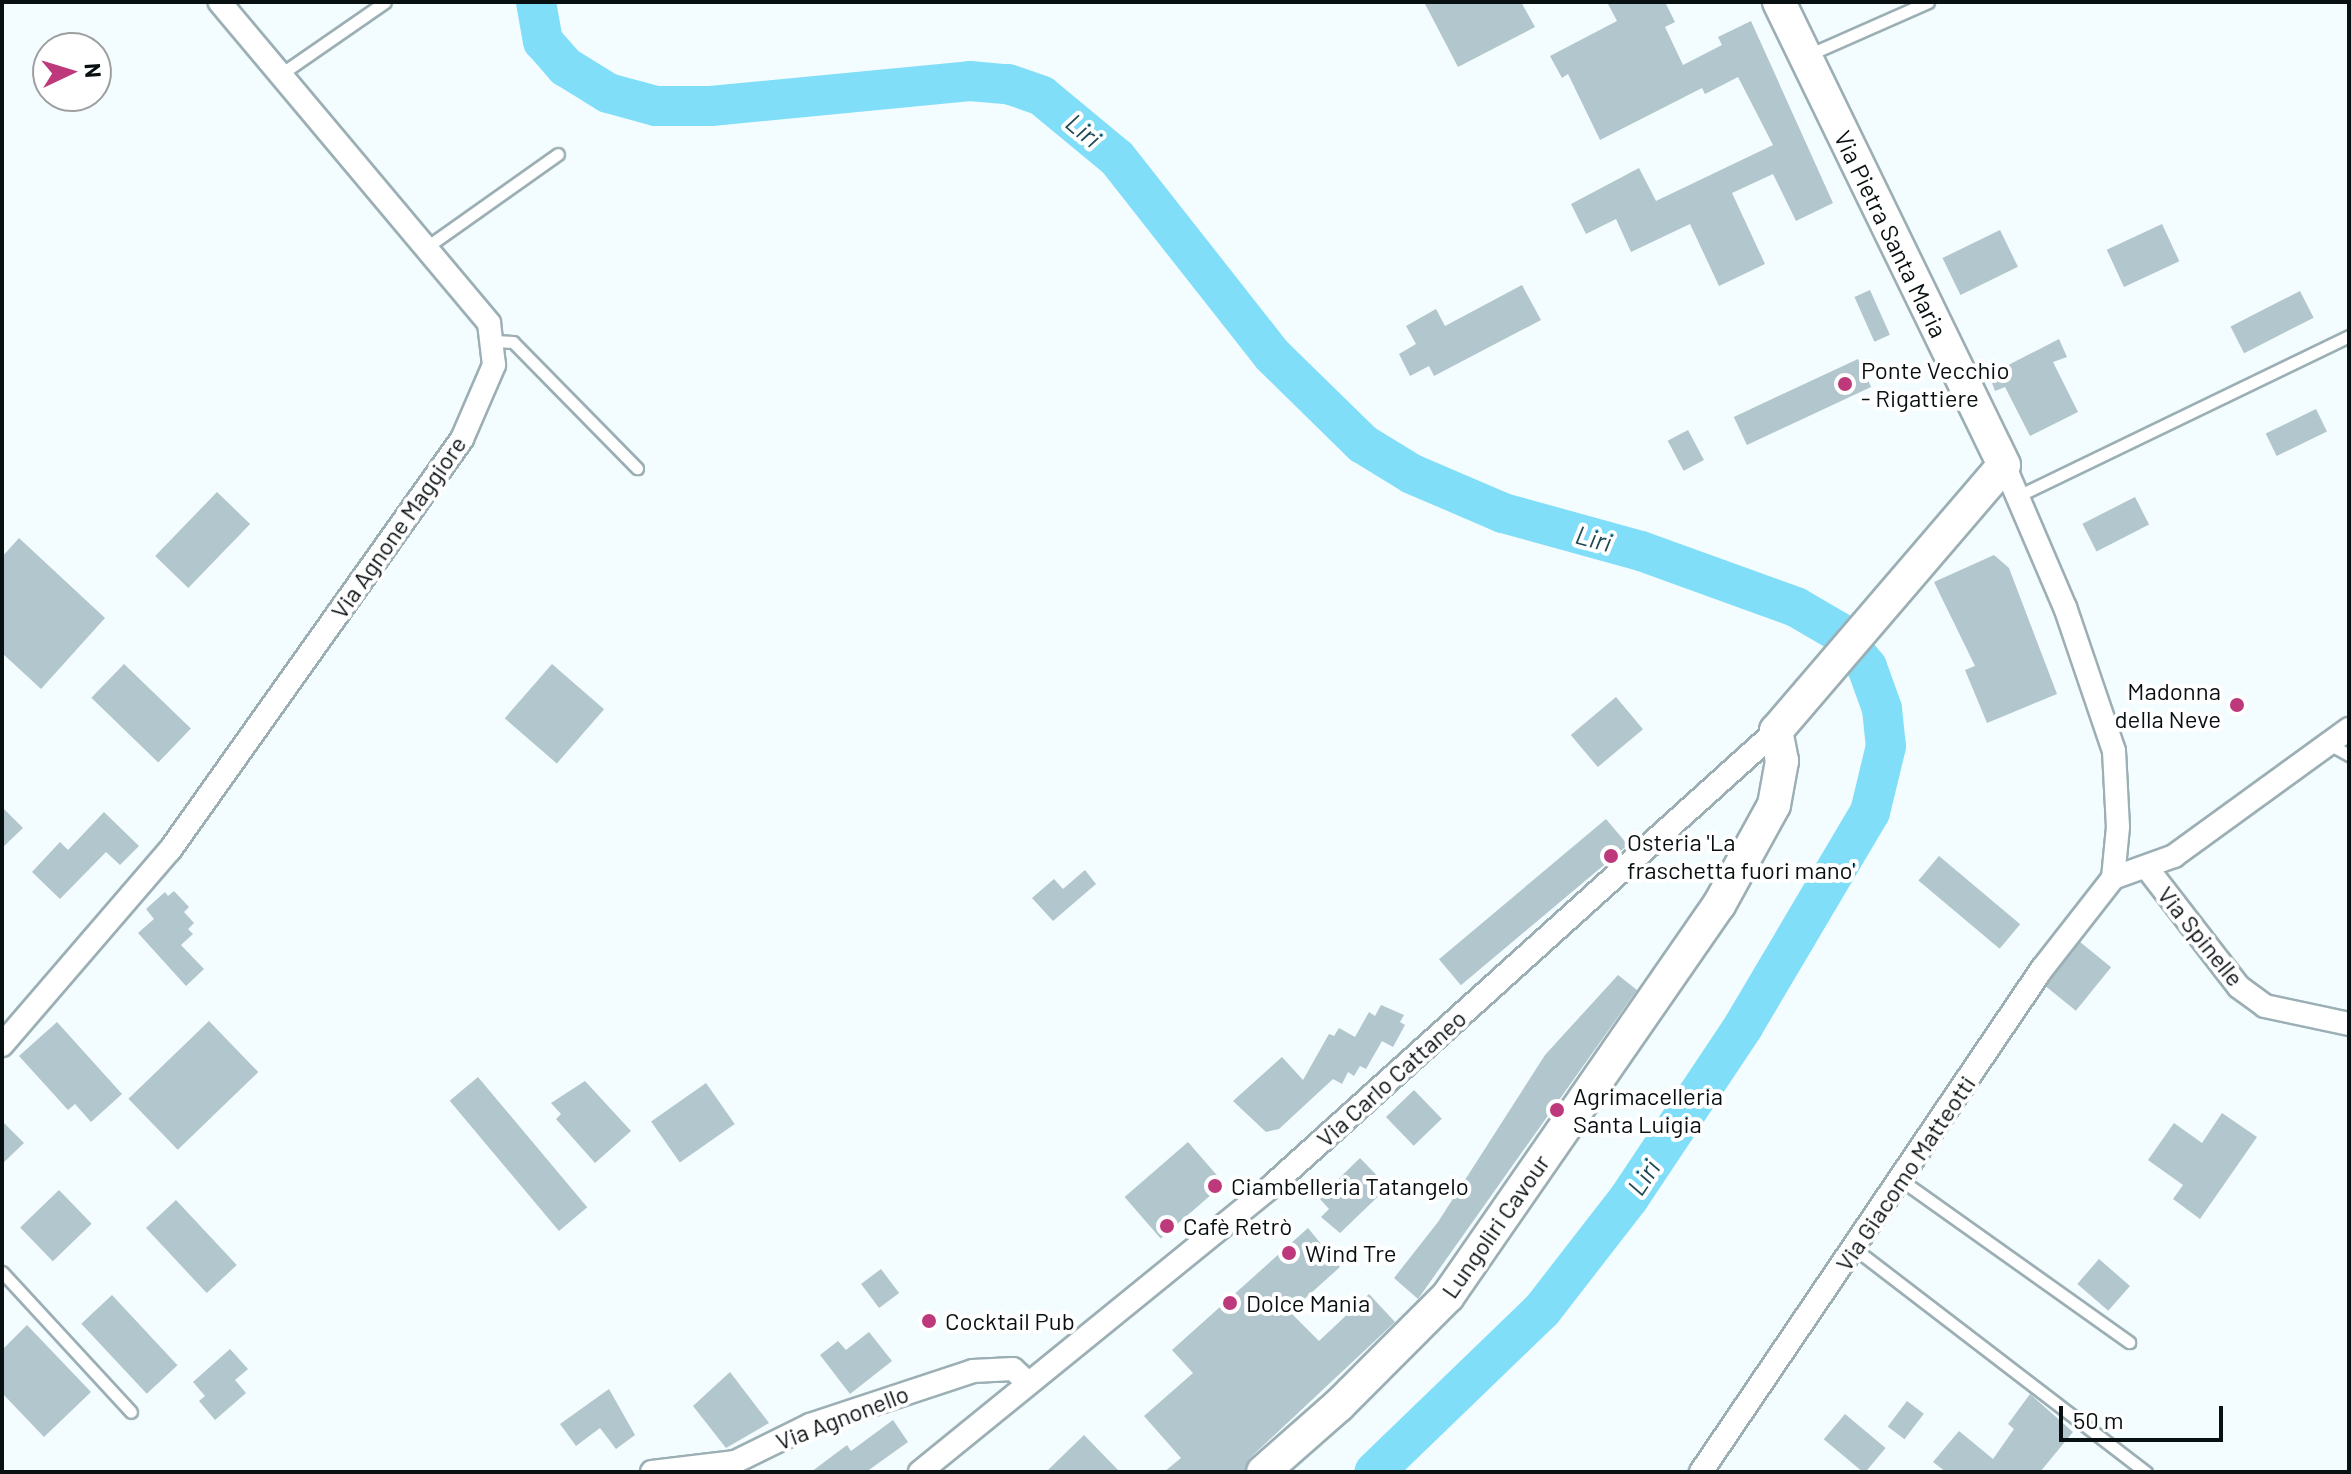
<!DOCTYPE html>
<html>
<head>
<meta charset="utf-8">
<style>
  body { margin:0 }
  #map { position:relative; width:2351px; height:1474px; overflow:hidden; background:#f3fcfe; font-family:Barlow,sans-serif }
  div>[style] { position:absolute }
  .river>* { height:40px; margin:-20px; padding:0 20px; transform-origin:20px; border-radius:20px; background:#80def8 }
  .building>* { inset:0; background:#b2c6cd; transform-origin:0 0 }
  .roads { filter:drop-shadow(2px 0 #9bafb5) drop-shadow(-2px 0 #9bafb5) drop-shadow(0 2px #9bafb5) drop-shadow(0 -2px #9bafb5) }
  .lane>* { height:11px; margin:-5.5px; padding:0 5.5px; transform-origin:5.5px; border-radius:5.5px; background:#fff }
  .street>* { height:22px; margin:-11px; padding:0 11px; transform-origin:11px; border-radius:11px; background:#fff }
  .secondary>* { height:32px; margin:-16px; padding:0 16px; transform-origin:16px; border-radius:16px; background:#fff }
  .dots>* { width:22px; height:22px; translate:-50% -50%; box-sizing:border-box; border:4px solid #fff; border-radius:50% }
  span { translate:-50% -50%; white-space:nowrap; text-align:center; line-height:1.15; -webkit-text-stroke:8px #fff; paint-order:stroke }
  .street-label { font-size:24px; color:#091012 }
  .poi-label { font-size:24px; color:#091012 }
  .left { translate:0 -50%; text-align:left }
  .right { translate:-100% -50%; text-align:right }
  .water-label { font-size:26px; color:#1f4955; font-style:italic }
  .frame { position:absolute; inset:0; border:4px solid #091012; pointer-events:none }
  .north { position:absolute; left:32px; top:32px; width:80px; height:80px; box-sizing:border-box; background:#fff; border:2px solid #9d9fa0; border-radius:50%; rotate:86deg; font-size:22px; font-weight:700; line-height:32px; text-align:center; color:#091012 }
  .north::after { content:''; display:block; margin:auto; width:28px; height:36px; background:#be397c; clip-path:polygon(50% 0,100% 100%,50% 72%,0 100%) }
  .scale { position:absolute; left:2059px; top:1406px; width:164px; height:36px; box-sizing:border-box; border:4px solid #091012; border-top:0; padding-left:10px; font-size:24px; line-height:28px; white-space:nowrap; color:#091012; -webkit-text-stroke:6px #fff; paint-order:stroke }
</style>
</head>
<body>
<div id="map">
  <div class="river">
    <div style="left:536px;top:2px;width:40px;rotate:80deg"></div>
    <div style="left:543px;top:41px;width:35px;rotate:49deg"></div>
    <div style="left:566px;top:67px;width:49px;rotate:31.8deg"></div>
    <div style="left:608px;top:93px;width:50px;rotate:15.2deg"></div>
    <div style="left:656px;top:106px;width:55px"></div>
    <div style="left:711px;top:106px;width:260px;rotate:-5.5deg"></div>
    <div style="left:970px;top:81px;width:38px;rotate:5deg"></div>
    <div style="left:1008px;top:84px;width:36px;rotate:19deg"></div>
    <div style="left:1042px;top:96px;width:97px;rotate:39.6deg"></div>
    <div style="left:1117px;top:158px;width:251px;rotate:51.8deg"></div>
    <div style="left:1272px;top:355px;width:127px;rotate:44.4deg"></div>
    <div style="left:1363px;top:444px;width:57px;rotate:31.5deg"></div>
    <div style="left:1412px;top:474px;width:99px;rotate:23.2deg"></div>
    <div style="left:1503px;top:513px;width:143px;rotate:15.4deg"></div>
    <div style="left:1641px;top:551px;width:165px;rotate:19.9deg"></div>
    <div style="left:1796px;top:607px;width:48px;rotate:30.3deg"></div>
    <div style="left:1837px;top:631px;width:47px;rotate:50.2deg"></div>
    <div style="left:1867px;top:667px;width:45px;rotate:70.3deg"></div>
    <div style="left:1882px;top:709px;width:37px;rotate:84deg"></div>
    <div style="left:1886px;top:746px;width:68px;rotate:103.6deg"></div>
    <div style="left:1870px;top:812px;width:250px;rotate:120.6deg"></div>
    <div style="left:1743px;top:1027px;width:206px;rotate:123.7deg"></div>
    <div style="left:1629px;top:1198px;width:142px;rotate:127.8deg"></div>
    <div style="left:1542px;top:1310px;width:233px;rotate:136deg"></div>
  </div>
  <div class="building">
    <div style="clip-path:polygon(1424px 2px,1521px 2px,1535px 27px,1458px 67px)"></div>
    <div style="clip-path:polygon(1607px 2px,1665px 2px,1675px 22px,1665px 27px,1683px 65px,1722px 45px,1718px 37px,1751px 21px,1833px 203px,1796px 221px,1773px 174px,1732px 193px,1765px 264px,1719px 286px,1690px 224px,1631px 252px,1616px 219px,1586px 234px,1571px 204px,1639px 168px,1656px 201px,1773px 145px,1738px 77px,1705px 94px,1702px 88px,1600px 140px,1568px 74px,1562px 78px,1550px 56px,1617px 21px)"></div>
    <div style="left:2162px;top:224px;width:41px;height:61px;rotate:65deg"></div>
    <div style="left:2000px;top:230px;width:41px;height:64px;rotate:64deg"></div>
    <div style="clip-path:polygon(1522px 285px,1541px 320px,1434px 376px,1429px 366px,1410px 376px,1399px 354px,1416px 344px,1406px 326px,1436px 309px,1445px 326px)"></div>
    <div style="left:1870px;top:290px;width:49px;height:17px;rotate:66deg"></div>
    <div style="left:2300px;top:291px;width:30px;height:78px;rotate:63deg"></div>
    <div style="clip-path:polygon(2059px 339px,2067px 357px,2053px 362px,2078px 412px,2030px 436px,2005px 387px,1995px 391px,1989px 375px)"></div>
    <div style="left:1858px;top:359px;width:31px;height:137px;rotate:65deg"></div>
    <div style="left:2316px;top:409px;width:25px;height:56px;rotate:64deg"></div>
    <div style="left:1688px;top:430px;width:34px;height:23px;rotate:62deg"></div>
    <div style="left:217px;top:492px;width:46px;height:89px;rotate:44deg"></div>
    <div style="left:2135px;top:497px;width:31px;height:59px;rotate:63deg"></div>
    <div style="clip-path:polygon(19px 538px,105px 618px,41px 689px,2px 653px,2px 557px)"></div>
    <div style="clip-path:polygon(1994px 555px,2009px 568px,2057px 694px,1987px 723px,1965px 670px,1975px 666px,1934px 582px)"></div>
    <div style="left:124px;top:664px;width:93px;height:47px;rotate:44deg"></div>
    <div style="left:552px;top:664px;width:69px;height:72px;rotate:41deg"></div>
    <div style="left:1616px;top:697px;width:42px;height:59px;rotate:50deg"></div>
    <div style="clip-path:polygon(2px 807px,23px 828px,2px 848px)"></div>
    <div style="clip-path:polygon(104px 812px,139px 846px,120px 865px,106px 852px,60px 899px,32px 872px,60px 842px,68px 850px)"></div>
    <div style="left:1606px;top:819px;width:34px;height:218px;rotate:50deg"></div>
    <div style="left:1939px;top:856px;width:106px;height:32px;rotate:40deg"></div>
    <div style="clip-path:polygon(1085px 870px,1096px 884px,1053px 921px,1032px 898px,1054px 879px,1063px 889px)"></div>
    <div style="clip-path:polygon(174px 891px,189px 907px,184px 912px,194px 923px,188px 929px,193px 934px,181px 945px,204px 969px,186px 986px,138px 933px,154px 919px,146px 909px,165px 892px,168px 896px)"></div>
    <div style="left:2080px;top:942px;width:40px;height:56px;rotate:39deg"></div>
    <div style="clip-path:polygon(1618px 975px,1637px 990px,1418px 1299px,1394px 1278px,1438px 1222px,1545px 1055px)"></div>
    <div style="clip-path:polygon(1381px 1005px,1404px 1015px,1400px 1022px,1405px 1025px,1393px 1047px,1382px 1041px,1366px 1069px,1360px 1066px,1354px 1076px,1348px 1072px,1342px 1084px,1333px 1079px,1279px 1129px,1266px 1132px,1233px 1101px,1282px 1057px,1303px 1080px,1329px 1034px,1334px 1036px,1339px 1028px,1355px 1037px,1369px 1012px,1375px 1016px)"></div>
    <div style="left:209px;top:1021px;width:71px;height:112px;rotate:46deg"></div>
    <div style="clip-path:polygon(57px 1022px,122px 1094px,91px 1122px,75px 1104px,68px 1110px,19px 1056px)"></div>
    <div style="left:478px;top:1077px;width:170px;height:37px;rotate:50deg"></div>
    <div style="clip-path:polygon(585px 1081px,631px 1131px,595px 1163px,556px 1119px,561px 1114px,551px 1103px)"></div>
    <div style="left:706px;top:1083px;width:50px;height:67px;rotate:55deg"></div>
    <div style="left:1414px;top:1090px;width:40px;height:39px;rotate:46deg"></div>
    <div style="clip-path:polygon(2222px 1113px,2257px 1137px,2200px 1219px,2173px 1199px,2183px 1185px,2148px 1160px,2174px 1123px,2202px 1143px)"></div>
    <div style="clip-path:polygon(2px 1121px,24px 1143px,2px 1164px)"></div>
    <div style="left:1188px;top:1142px;width:55px;height:84px;rotate:49deg"></div>
    <div style="clip-path:polygon(1360px 1158px,1388px 1187px,1340px 1233px,1321px 1217px,1329px 1209px,1319px 1198px)"></div>
    <div style="left:59px;top:1190px;width:47px;height:54px;rotate:46deg"></div>
    <div style="left:176px;top:1200px;width:89px;height:41px;rotate:47deg"></div>
    <div style="clip-path:polygon(1308px 1228px,1340px 1267px,1290px 1312px,1319px 1341px,1369px 1294px,1395px 1322px,1250px 1458px,1244px 1472px,1164px 1472px,1181px 1458px,1144px 1416px,1193px 1373px,1172px 1350px)"></div>
    <div style="left:2099px;top:1259px;width:41px;height:33px;rotate:41deg"></div>
    <div style="left:881px;top:1269px;width:30px;height:25px;rotate:53deg"></div>
    <div style="left:112px;top:1295px;width:96px;height:42px;rotate:47deg"></div>
    <div style="clip-path:polygon(27px 1325px,91px 1392px,44px 1437px,2px 1393px,2px 1350px)"></div>
    <div style="clip-path:polygon(869px 1332px,892px 1361px,850px 1394px,820px 1355px,838px 1341px,846px 1350px)"></div>
    <div style="clip-path:polygon(230px 1349px,248px 1369px,235px 1380px,246px 1393px,215px 1420px,199px 1401px,205px 1396px,193px 1382px)"></div>
    <div style="clip-path:polygon(730px 1372px,769px 1423px,726px 1448px,693px 1406px)"></div>
    <div style="clip-path:polygon(609px 1389px,635px 1435px,616px 1449px,600px 1428px,576px 1446px,560px 1424px)"></div>
    <div style="clip-path:polygon(2030px 1394px,2073px 1432px,2040px 1472px,1946px 1472px,1933px 1462px,1959px 1431px,1993px 1459px,2014px 1429px,2008px 1424px)"></div>
    <div style="left:1907px;top:1401px;width:21px;height:32px;rotate:37deg"></div>
    <div style="left:1845px;top:1414px;width:53px;height:33px;rotate:40deg"></div>
    <div style="clip-path:polygon(893px 1420px,908px 1442px,866px 1472px,811px 1472px,847px 1445px,851px 1451px)"></div>
    <div style="clip-path:polygon(1084px 1435px,1120px 1472px,1046px 1472px)"></div>
  </div>
  <div class="roads">
    <div class="lane">
      <div style="left:1808px;top:55px;width:131px;rotate:-23.8deg"></div>
      <div style="left:281px;top:74px;width:126px;rotate:-34.7deg"></div>
      <div style="left:428px;top:246px;width:159px;rotate:-35.3deg"></div>
      <div style="left:495px;top:341px;width:18px;rotate:3deg"></div>
      <div style="left:513px;top:342px;width:177px;rotate:45.5deg"></div>
      <div style="left:2018px;top:496px;width:368px;rotate:-25.8deg"></div>
      <div style="left:2331px;top:745px;width:21px;rotate:29deg"></div>
      <div style="left:1901px;top:1180px;width:280px;rotate:35.4deg"></div>
      <div style="left:1855px;top:1249px;width:367px;rotate:37.5deg"></div>
      <div style="left:2px;top:1272px;width:190px;rotate:47.3deg"></div>
    </div>
    <div class="street">
      <div style="left:2004px;top:465px;width:155px;rotate:66.8deg"></div>
      <div style="left:2065px;top:607px;width:152px;rotate:71.2deg"></div>
      <div style="left:2114px;top:751px;width:76px;rotate:87deg"></div>
      <div style="left:2118px;top:827px;width:51px;rotate:95.6deg"></div>
      <div style="left:2147px;top:868px;width:150px;rotate:52.3deg"></div>
      <div style="left:2239px;top:987px;width:32px;rotate:36deg"></div>
      <div style="left:2265px;top:1006px;width:86px;rotate:12.1deg"></div>
      <div style="left:2113px;top:878px;width:65px;rotate:-19.8deg"></div>
      <div style="left:2174px;top:856px;width:216px;rotate:-36deg"></div>
      <div style="left:2px;top:1045px;width:257px;rotate:-49.3deg"></div>
      <div style="left:170px;top:850px;width:504px;rotate:-54.61deg"></div>
      <div style="left:462px;top:439px;width:81px;rotate:-66.6deg"></div>
      <div style="left:494px;top:365px;width:42px;rotate:-96.8deg"></div>
      <div style="left:489px;top:323px;width:419px;rotate:-130deg"></div>
      <div style="left:652px;top:1472px;width:84px;rotate:-6.9deg"></div>
      <div style="left:735px;top:1462px;width:84px;rotate:-26.3deg"></div>
      <div style="left:810px;top:1425px;width:172px;rotate:-18.3deg"></div>
      <div style="left:973px;top:1371px;width:40px;rotate:-2.9deg"></div>
      <div style="left:1013px;top:1369px;width:21px;rotate:43deg"></div>
      <div style="left:920px;top:1472px;width:458px;rotate:-39.1deg"></div>
      <div style="left:1275px;top:1183px;width:675px;rotate:-42.06deg"></div>
      <div style="left:1701px;top:1472px;width:608px;rotate:-55.87deg"></div>
      <div style="left:2042px;top:969px;width:115px;rotate:-52deg"></div>
    </div>
    <div class="secondary">
      <div style="left:1263px;top:1472px;width:101px;rotate:-41.4deg"></div>
      <div style="left:1339px;top:1405px;width:154px;rotate:-45deg"></div>
      <div style="left:1448px;top:1296px;width:476px;rotate:-55.3deg"></div>
      <div style="left:1719px;top:905px;width:114px;rotate:-61.2deg"></div>
      <div style="left:1774px;top:805px;width:45px;rotate:-79.7deg"></div>
      <div style="left:1782px;top:761px;width:31px;rotate:-101deg"></div>
      <div style="left:1776px;top:731px;width:350px;rotate:-49.4deg"></div>
      <div style="left:2004px;top:465px;width:515px;rotate:-115.92deg"></div>
    </div>
  </div>
  <div class="dots">
    <div style="left:1845px;top:384px;background:#be397c"></div>
    <div style="left:2237px;top:705px;background:#be397c"></div>
    <div style="left:1611px;top:856px;background:#be397c"></div>
    <div style="left:1557px;top:1110px;background:#be397c"></div>
    <div style="left:1215px;top:1186px;background:#be397c"></div>
    <div style="left:1167px;top:1226px;background:#be397c"></div>
    <div style="left:1289px;top:1253px;background:#be397c"></div>
    <div style="left:1230px;top:1303px;background:#be397c"></div>
    <div style="left:929px;top:1321px;background:#be397c"></div>
  </div>
  <div class="street-label">
    <span style="left:1891px;top:234px;rotate:64deg">Via Pietra Santa Maria</span>
    <span style="left:398px;top:527px;rotate:-55deg">Via Agnone Maggiore</span>
    <span style="left:2201px;top:936px;rotate:51deg">Via Spinelle</span>
    <span style="left:1391px;top:1078px;rotate:-42deg">Via Carlo Cattaneo</span>
    <span style="left:1905px;top:1173px;rotate:-56deg">Via Giacomo Matteotti</span>
    <span style="left:1495px;top:1226px;rotate:-55deg">Lungoliri Cavour</span>
    <span style="left:842px;top:1417px;rotate:-21deg">Via Agnonello</span>
  </div>
  <div class="poi-label">
    <span class="left" style="left:1861px;top:384px">Ponte Vecchio<br>- Rigattiere</span>
    <span class="right" style="left:2221px;top:705px">Madonna<br>della Neve</span>
    <span class="left" style="left:1627px;top:856px">Osteria 'La<br>fraschetta fuori mano'</span>
    <span class="left" style="left:1573px;top:1110px">Agrimacelleria<br>Santa Luigia</span>
    <span class="left" style="left:1231px;top:1186px">Ciambelleria Tatangelo</span>
    <span class="left" style="left:1183px;top:1226px">Cafè Retrò</span>
    <span class="left" style="left:1305px;top:1253px">Wind Tre</span>
    <span class="left" style="left:1246px;top:1303px">Dolce Mania</span>
    <span class="left" style="left:945px;top:1321px">Cocktail Pub</span>
  </div>
  <div class="water-label">
    <span style="left:1084px;top:130px;rotate:40deg">Liri</span>
    <span style="left:1594px;top:538px;rotate:15deg">Liri</span>
    <span style="left:1643px;top:1177px;rotate:-56deg">Liri</span>
  </div>
  <div class="frame"></div>
  <div class="north">N</div>
  <div class="scale">50 m</div>
</div>
</body>
</html>
